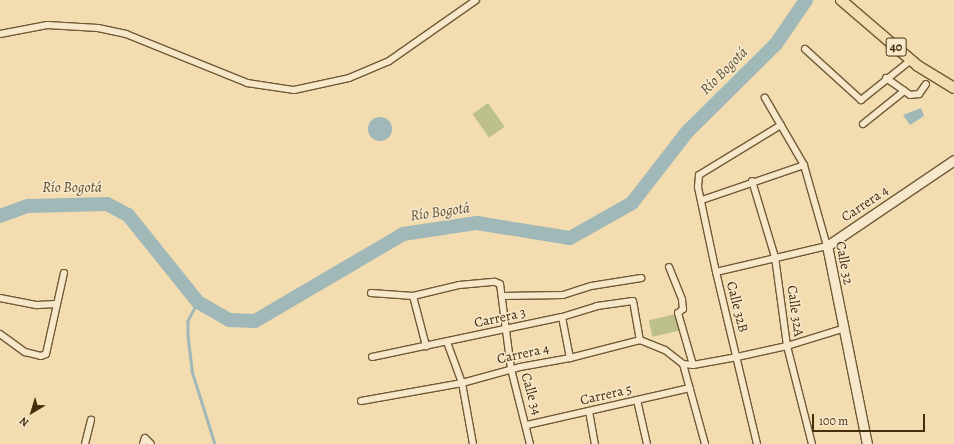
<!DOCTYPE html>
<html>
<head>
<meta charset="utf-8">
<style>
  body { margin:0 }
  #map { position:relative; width:954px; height:444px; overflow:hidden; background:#f2dcb0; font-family:Alegreya,serif }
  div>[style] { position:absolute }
  .green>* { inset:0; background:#bdc08a; transform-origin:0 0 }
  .water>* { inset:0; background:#a1b8b8 }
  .round { border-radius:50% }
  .stream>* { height:2.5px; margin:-1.25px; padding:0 1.25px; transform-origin:1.25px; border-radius:1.25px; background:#a1b8b8 }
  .river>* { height:14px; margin:-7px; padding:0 7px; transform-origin:7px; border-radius:7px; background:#a1b8b8 }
  .roads { filter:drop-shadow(1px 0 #705a35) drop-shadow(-1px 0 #705a35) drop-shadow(0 1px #705a35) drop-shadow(0 -1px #705a35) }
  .street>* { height:6px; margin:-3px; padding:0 3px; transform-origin:3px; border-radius:3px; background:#f7e8cc }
  .secondary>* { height:9px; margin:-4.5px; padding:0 4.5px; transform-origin:4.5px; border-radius:4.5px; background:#f7e8cc }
  .primary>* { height:10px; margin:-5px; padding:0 5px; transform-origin:5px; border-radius:5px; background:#f2dcb0 }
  span { translate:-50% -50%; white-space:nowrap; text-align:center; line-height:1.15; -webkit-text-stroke:3px #f7e8cc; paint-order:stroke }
  .shield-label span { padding:1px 3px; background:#f7e8cc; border:1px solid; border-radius:3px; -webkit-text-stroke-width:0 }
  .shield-label { font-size:13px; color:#442e0c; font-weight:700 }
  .street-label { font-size:14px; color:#442e0c }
  .water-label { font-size:15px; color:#5b5037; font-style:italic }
  .north { position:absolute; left:12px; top:392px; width:40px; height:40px; -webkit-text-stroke:3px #f7e8cc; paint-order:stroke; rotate:218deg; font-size:11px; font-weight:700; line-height:16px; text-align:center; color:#442e0c }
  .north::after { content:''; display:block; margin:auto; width:14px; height:18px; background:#442e0c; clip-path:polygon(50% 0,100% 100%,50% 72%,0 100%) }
  .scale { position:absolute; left:812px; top:414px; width:113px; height:18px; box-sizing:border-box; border:2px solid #442e0c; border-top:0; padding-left:5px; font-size:12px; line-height:14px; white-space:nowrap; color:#442e0c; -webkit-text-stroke:3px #f7e8cc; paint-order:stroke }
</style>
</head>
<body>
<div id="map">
  <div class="green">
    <div style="left:488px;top:103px;width:29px;height:19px;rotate:55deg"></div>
    <div style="left:676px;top:314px;width:17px;height:28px;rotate:77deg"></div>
  </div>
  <div class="water">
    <div style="clip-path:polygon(921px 108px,924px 116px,910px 125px,903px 115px)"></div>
    <div class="round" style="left:368px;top:117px;width:24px;height:24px"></div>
  </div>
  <div class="stream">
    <div style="left:198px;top:302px;width:21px;rotate:118deg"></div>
    <div style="left:188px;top:321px;width:15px;rotate:90deg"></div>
    <div style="left:188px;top:336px;width:35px;rotate:83deg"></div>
    <div style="left:192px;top:371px;width:77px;rotate:72.5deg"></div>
  </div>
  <div class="river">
    <div style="left:0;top:216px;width:30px;rotate:-20deg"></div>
    <div style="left:28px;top:206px;width:79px;rotate:-1.5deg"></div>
    <div style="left:107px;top:204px;width:24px;rotate:28deg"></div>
    <div style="left:128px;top:215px;width:112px;rotate:51.2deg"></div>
    <div style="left:198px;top:302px;width:36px;rotate:30deg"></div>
    <div style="left:229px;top:320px;width:26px;rotate:2deg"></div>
    <div style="left:255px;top:321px;width:172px;rotate:-30.4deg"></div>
    <div style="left:403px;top:234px;width:75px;rotate:-8.5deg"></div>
    <div style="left:477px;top:223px;width:94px;rotate:9.2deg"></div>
    <div style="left:570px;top:238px;width:71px;rotate:-29.4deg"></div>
    <div style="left:632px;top:203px;width:90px;rotate:-52.2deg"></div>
    <div style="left:687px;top:132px;width:125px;rotate:-44.7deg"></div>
    <div style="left:776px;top:44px;width:53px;rotate:-55.7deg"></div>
  </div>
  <div class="roads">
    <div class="street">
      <div style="left:0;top:34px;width:48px;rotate:-10.8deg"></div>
      <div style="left:47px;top:25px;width:51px;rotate:3.4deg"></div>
      <div style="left:98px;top:28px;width:29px;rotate:12deg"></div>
      <div style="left:126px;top:34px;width:131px;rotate:22deg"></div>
      <div style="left:247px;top:83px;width:48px;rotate:8.5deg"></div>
      <div style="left:294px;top:90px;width:56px;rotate:-12.3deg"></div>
      <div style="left:349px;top:78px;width:43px;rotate:-23deg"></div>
      <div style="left:389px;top:61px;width:106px;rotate:-35deg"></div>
      <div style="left:805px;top:49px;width:76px;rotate:42.3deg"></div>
      <div style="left:861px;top:100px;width:64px;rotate:-38.7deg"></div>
      <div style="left:886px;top:78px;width:29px;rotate:35deg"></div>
      <div style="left:910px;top:95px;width:9px;rotate:-6deg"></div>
      <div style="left:919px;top:94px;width:12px;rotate:-55deg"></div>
      <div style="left:863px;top:124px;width:53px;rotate:-38.8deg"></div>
      <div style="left:752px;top:181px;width:79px;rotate:73.2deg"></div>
      <div style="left:775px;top:257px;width:90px;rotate:82.3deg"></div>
      <div style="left:787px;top:346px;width:101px;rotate:75.7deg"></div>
      <div style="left:702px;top:200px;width:108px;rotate:-18.9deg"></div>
      <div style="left:669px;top:267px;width:35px;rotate:68deg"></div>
      <div style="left:682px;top:300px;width:9px;rotate:84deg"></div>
      <div style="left:683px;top:309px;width:6px;rotate:141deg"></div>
      <div style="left:678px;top:313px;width:54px;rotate:73.9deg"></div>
      <div style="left:716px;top:272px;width:114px;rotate:-13.2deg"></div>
      <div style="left:827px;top:246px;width:84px;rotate:-105.9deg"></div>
      <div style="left:804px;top:165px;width:78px;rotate:-120.2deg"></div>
      <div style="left:371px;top:293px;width:42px;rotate:4.1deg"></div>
      <div style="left:413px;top:296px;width:47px;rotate:-13.4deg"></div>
      <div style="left:459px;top:285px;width:36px;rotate:-5deg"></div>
      <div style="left:495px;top:282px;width:5px;rotate:22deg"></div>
      <div style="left:500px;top:284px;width:86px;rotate:82.6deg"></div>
      <div style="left:511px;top:369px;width:77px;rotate:75.8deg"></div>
      <div style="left:413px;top:296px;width:52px;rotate:75.4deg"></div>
      <div style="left:503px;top:296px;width:60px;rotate:-1deg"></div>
      <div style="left:563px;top:295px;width:29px;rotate:-18deg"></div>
      <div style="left:591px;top:286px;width:51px;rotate:-9.1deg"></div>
      <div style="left:0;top:298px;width:38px;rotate:11deg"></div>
      <div style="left:37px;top:305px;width:19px;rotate:-3deg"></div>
      <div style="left:562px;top:317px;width:42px;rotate:79deg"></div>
      <div style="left:0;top:334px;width:31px;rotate:36deg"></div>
      <div style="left:25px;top:352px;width:16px;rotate:14deg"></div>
      <div style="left:41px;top:356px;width:5px;rotate:-22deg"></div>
      <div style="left:46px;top:354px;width:83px;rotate:-77.5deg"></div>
      <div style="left:447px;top:342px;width:44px;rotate:69.9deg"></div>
      <div style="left:462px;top:383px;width:62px;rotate:79.8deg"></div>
      <div style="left:372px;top:357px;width:194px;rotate:-11.9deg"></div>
      <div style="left:562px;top:317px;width:37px;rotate:-17deg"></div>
      <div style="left:597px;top:306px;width:36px;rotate:-8deg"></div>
      <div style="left:633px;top:301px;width:40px;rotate:80deg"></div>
      <div style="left:683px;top:364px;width:10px;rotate:6deg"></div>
      <div style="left:693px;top:365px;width:45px;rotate:-10.3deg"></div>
      <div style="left:737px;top:357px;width:51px;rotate:-12.4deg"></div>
      <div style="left:787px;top:346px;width:58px;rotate:-17.2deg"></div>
      <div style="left:683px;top:364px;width:83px;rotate:74.6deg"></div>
      <div style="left:637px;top:400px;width:45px;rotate:77.2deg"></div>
      <div style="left:361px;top:401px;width:103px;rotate:-10.1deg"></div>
      <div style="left:462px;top:383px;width:60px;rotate:-15.4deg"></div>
      <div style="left:520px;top:367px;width:51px;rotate:-10.2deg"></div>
      <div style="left:570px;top:358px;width:72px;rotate:-14.4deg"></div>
      <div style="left:640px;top:340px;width:27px;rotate:22deg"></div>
      <div style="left:665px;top:350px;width:23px;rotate:38deg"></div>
      <div style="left:589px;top:411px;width:34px;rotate:80deg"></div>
      <div style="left:527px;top:425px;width:167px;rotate:-12.8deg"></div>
      <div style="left:85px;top:444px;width:25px;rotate:-76deg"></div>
      <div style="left:143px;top:444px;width:6px;rotate:-72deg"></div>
      <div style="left:145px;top:438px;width:8px;rotate:45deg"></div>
      <div style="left:757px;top:444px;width:177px;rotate:-103.4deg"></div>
      <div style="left:716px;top:272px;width:87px;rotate:-102deg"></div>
      <div style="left:698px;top:187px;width:12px;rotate:-85deg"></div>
      <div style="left:699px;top:175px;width:96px;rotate:-31.4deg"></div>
    </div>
    <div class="secondary">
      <div style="left:867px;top:444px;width:202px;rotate:-101.4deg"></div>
      <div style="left:827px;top:246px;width:153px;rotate:-34.1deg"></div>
    </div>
    <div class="primary">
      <div style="left:841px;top:0;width:101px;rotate:40.6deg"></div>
      <div style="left:918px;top:66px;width:42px;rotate:31.4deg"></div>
    </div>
  </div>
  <div class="shield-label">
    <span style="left:896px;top:47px">40</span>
  </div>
  <div class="street-label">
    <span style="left:865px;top:204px;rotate:-34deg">Carrera 4</span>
    <span style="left:844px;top:263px;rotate:79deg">Calle 32</span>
    <span style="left:737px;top:307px;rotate:76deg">Calle 32B</span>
    <span style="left:795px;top:311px;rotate:82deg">Calle 32A</span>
    <span style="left:500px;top:318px;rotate:-12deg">Carrera 3</span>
    <span style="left:523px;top:354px;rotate:-12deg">Carrera 4</span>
    <span style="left:531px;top:394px;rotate:74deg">Calle 34</span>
    <span style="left:606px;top:395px;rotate:-13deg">Carrera 5</span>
  </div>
  <div class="water-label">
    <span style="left:724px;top:71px;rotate:-45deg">Río Bogotá</span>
    <span style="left:72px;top:188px">Río Bogotá</span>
    <span style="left:440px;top:212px;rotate:-8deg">Río Bogotá</span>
  </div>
  <div class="north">N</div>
  <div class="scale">100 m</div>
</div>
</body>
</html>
